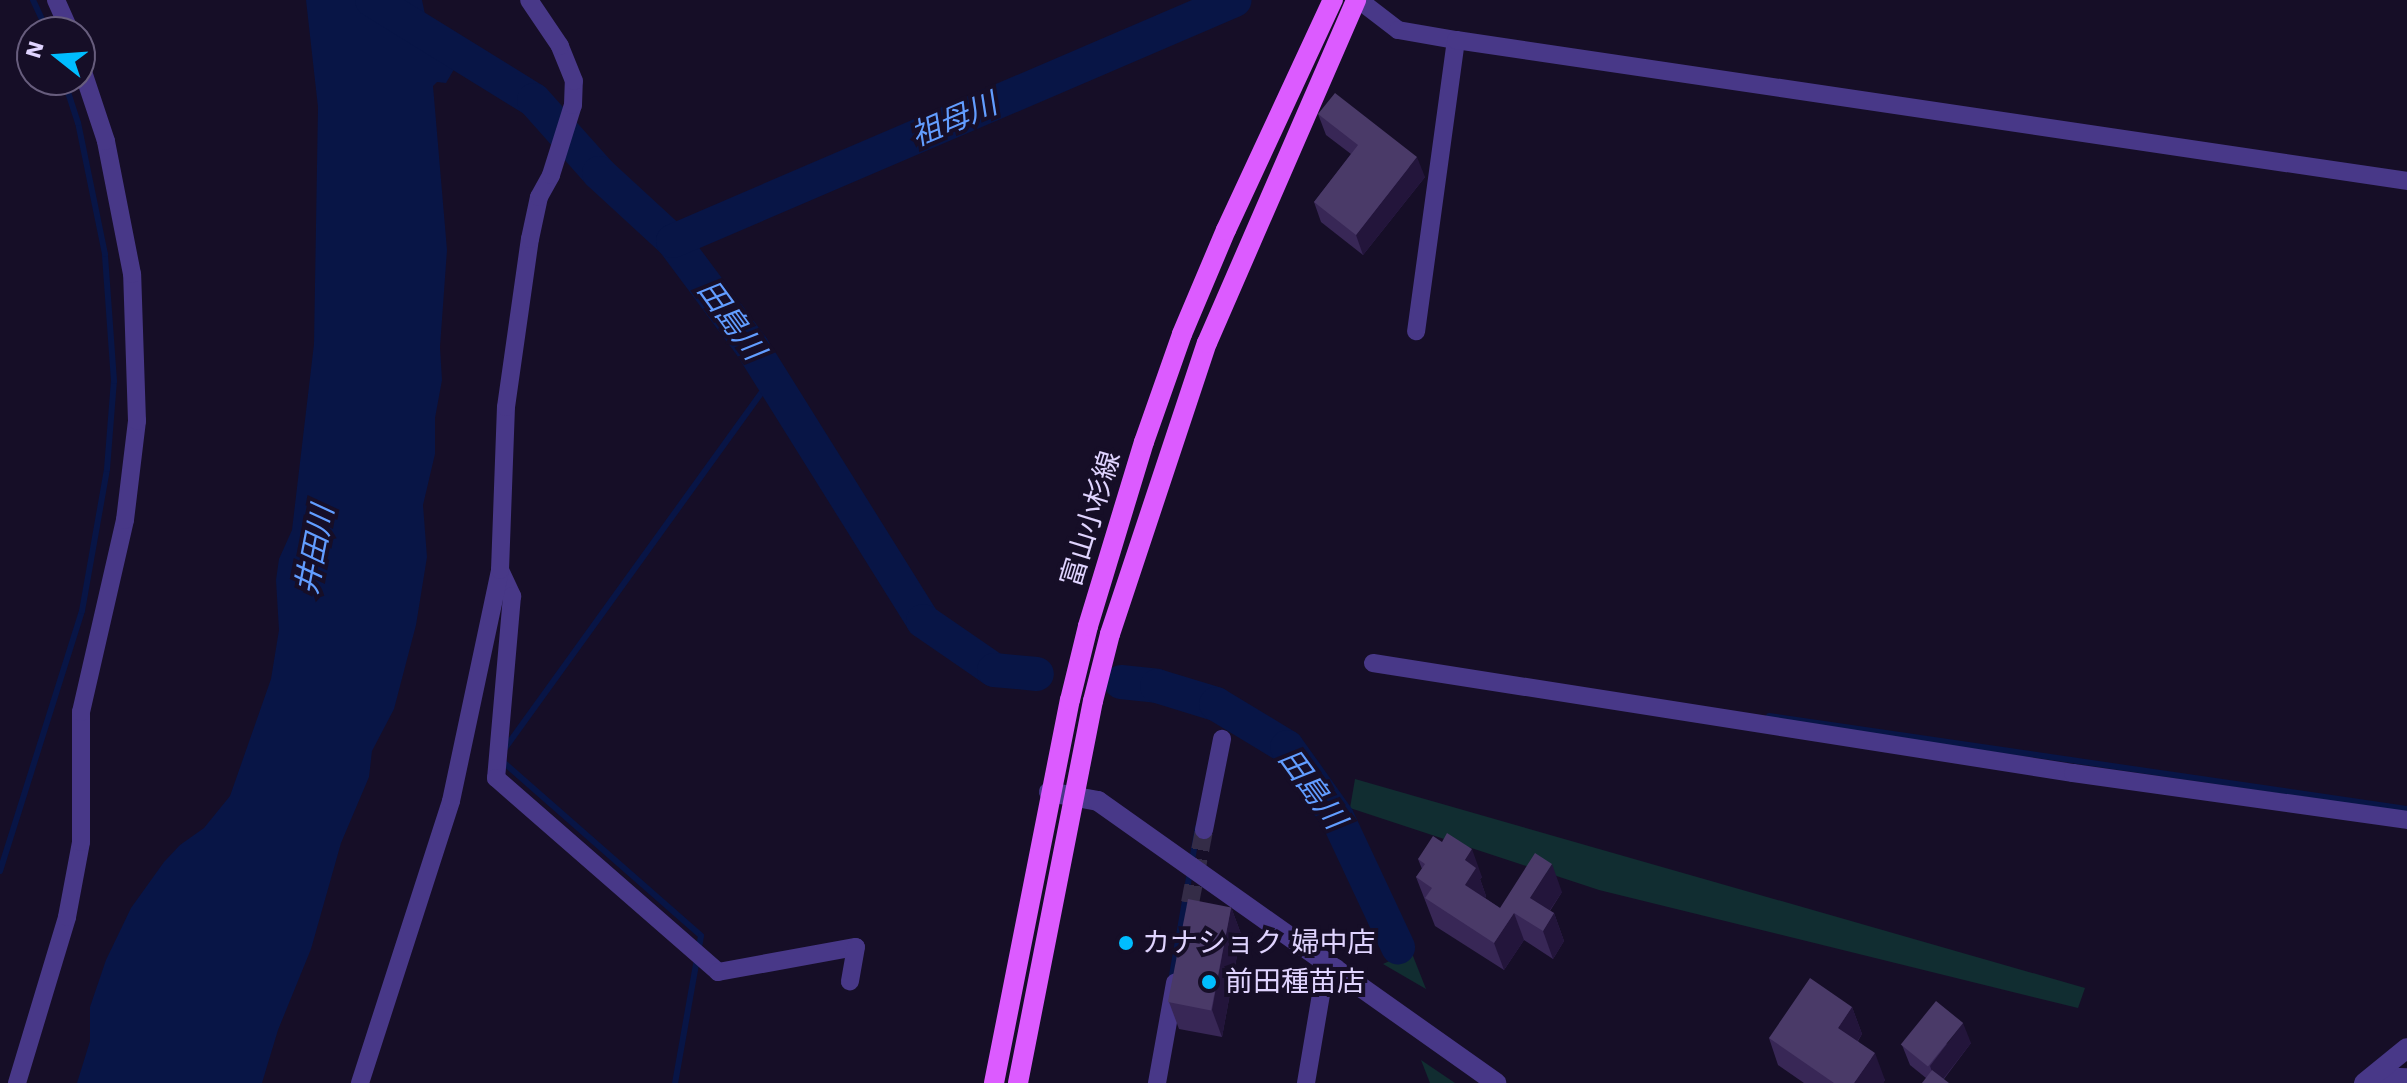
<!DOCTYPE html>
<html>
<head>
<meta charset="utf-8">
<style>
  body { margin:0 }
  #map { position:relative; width:2407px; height:1083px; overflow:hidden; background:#160e27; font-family:"Work Sans","Noto Sans JP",sans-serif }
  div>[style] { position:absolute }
  .green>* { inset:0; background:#112d31 }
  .water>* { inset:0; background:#081546 }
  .stream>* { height:6px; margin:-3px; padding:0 3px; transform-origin:3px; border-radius:3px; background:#081546 }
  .river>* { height:34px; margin:-17px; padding:0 17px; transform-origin:17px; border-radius:17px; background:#081546 }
  .minor-tunnel>* { height:18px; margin-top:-9px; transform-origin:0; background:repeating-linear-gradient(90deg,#342c47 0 18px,transparent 0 27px) }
  .minor>* { height:18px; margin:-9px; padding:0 9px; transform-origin:9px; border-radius:9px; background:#483888 }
  .tertiary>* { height:20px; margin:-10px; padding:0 10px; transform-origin:10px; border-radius:10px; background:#483888 }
  .primary>* { height:20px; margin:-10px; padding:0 10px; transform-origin:10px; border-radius:10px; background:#dc5bff }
  .wall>* { inset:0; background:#382756 }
  .shaded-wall>* { inset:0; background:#23153b }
  .building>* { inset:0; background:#4a3a68; transform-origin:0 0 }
  .dots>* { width:22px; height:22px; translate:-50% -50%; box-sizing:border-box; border:4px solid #160e27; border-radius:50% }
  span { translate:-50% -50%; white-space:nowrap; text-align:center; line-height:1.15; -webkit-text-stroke:8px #160e27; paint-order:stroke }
  .street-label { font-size:28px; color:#e0d4ff }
  .poi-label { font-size:28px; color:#e0d4ff }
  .left { translate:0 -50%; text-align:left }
  .water-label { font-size:30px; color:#629dff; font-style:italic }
  .north { position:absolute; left:16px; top:16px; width:80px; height:80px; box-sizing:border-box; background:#160e27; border:2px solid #675d7d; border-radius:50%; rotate:287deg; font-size:22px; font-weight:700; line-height:32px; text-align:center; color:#e0d4ff }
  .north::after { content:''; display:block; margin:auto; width:28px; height:36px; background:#00bdff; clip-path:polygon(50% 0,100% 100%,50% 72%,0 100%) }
</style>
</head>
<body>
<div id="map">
  <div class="green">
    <div style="clip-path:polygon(1355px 779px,2085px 988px,2078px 1008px,1599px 890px,1350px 808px)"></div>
    <div style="clip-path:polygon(1411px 951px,1426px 989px,1383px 964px)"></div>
    <div style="clip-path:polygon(1421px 1060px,1455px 1083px,1430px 1083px)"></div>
  </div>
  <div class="water">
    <div style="clip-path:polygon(306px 0,422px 0,427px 24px,460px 59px,446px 83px,437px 82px,433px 86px,447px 250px,440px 347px,442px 380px,435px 418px,435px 454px,423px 505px,427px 557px,416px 625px,394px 709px,372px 751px,369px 777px,341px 843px,311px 949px,278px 1030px,262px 1083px,77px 1083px,90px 1041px,90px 1007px,106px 960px,131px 908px,164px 862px,180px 845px,204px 828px,230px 796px,271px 679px,279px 630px,276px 580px,279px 559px,292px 530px,314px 344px,318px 107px)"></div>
  </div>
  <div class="stream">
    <div style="left:33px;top:0;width:35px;rotate:65deg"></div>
    <div style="left:1769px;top:716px;width:645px;rotate:8.29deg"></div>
    <div style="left:503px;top:751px;width:458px;rotate:-54.2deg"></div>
    <div style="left:501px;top:760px;width:266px;rotate:41.3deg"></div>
    <div style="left:701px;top:936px;width:149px;rotate:100deg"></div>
    <div style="left:0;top:871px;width:273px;rotate:-72.5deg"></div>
    <div style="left:82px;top:611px;width:144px;rotate:-80deg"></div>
    <div style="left:107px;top:469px;width:88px;rotate:-85.5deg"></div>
    <div style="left:114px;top:381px;width:127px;rotate:-94.1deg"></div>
    <div style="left:105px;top:254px;width:134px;rotate:-101.6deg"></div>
    <div style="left:78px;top:123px;width:45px;rotate:-108deg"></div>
    <div style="left:1171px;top:981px;width:156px;rotate:-80.1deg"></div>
  </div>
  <div class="river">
    <div style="left:372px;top:0;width:190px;rotate:31.7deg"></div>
    <div style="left:534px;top:100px;width:98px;rotate:48.3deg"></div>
    <div style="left:599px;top:173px;width:100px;rotate:42.6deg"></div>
    <div style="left:673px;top:241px;width:132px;rotate:53.3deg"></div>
    <div style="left:752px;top:347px;width:323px;rotate:58deg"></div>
    <div style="left:923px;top:621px;width:86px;rotate:34.6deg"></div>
    <div style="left:994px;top:670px;width:43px;rotate:5.3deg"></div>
    <div style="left:673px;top:241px;width:611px;rotate:-23.21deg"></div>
    <div style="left:1121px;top:682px;width:36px;rotate:6deg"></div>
    <div style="left:1157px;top:686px;width:62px;rotate:17deg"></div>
    <div style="left:1216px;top:704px;width:83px;rotate:31.2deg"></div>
    <div style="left:1287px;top:747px;width:86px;rotate:54.5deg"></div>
    <div style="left:1337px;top:817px;width:144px;rotate:64.9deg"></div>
  </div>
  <div class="minor-tunnel">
    <div style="left:1190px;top:903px;width:74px;rotate:-79.1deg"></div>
  </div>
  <div class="minor">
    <div style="left:56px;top:0;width:35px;rotate:66deg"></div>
    <div style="left:1359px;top:0;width:49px;rotate:37.6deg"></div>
    <div style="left:1398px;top:30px;width:59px;rotate:9.8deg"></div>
    <div style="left:1456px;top:40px;width:294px;rotate:97.8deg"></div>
    <div style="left:1456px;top:40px;width:961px;rotate:8.43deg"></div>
    <div style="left:500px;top:570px;width:29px;rotate:65deg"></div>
    <div style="left:512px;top:596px;width:183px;rotate:95deg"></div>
    <div style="left:496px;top:778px;width:295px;rotate:41.1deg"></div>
    <div style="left:718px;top:972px;width:140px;rotate:-10.3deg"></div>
    <div style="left:856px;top:947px;width:35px;rotate:100deg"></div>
    <div style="left:1373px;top:663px;width:709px;rotate:8.93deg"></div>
    <div style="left:2073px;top:773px;width:337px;rotate:8deg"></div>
    <div style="left:1204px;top:830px;width:93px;rotate:-78.8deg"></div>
    <div style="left:2373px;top:1076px;width:34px;rotate:2deg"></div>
    <div style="left:17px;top:1083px;width:173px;rotate:-73.2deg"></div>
    <div style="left:67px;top:917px;width:76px;rotate:-79.4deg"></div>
    <div style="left:81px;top:842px;width:130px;rotate:-90deg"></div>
    <div style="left:81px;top:712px;width:197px;rotate:-77.1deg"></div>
    <div style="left:125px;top:520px;width:100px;rotate:-83.1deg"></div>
    <div style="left:137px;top:421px;width:147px;rotate:-91.9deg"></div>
    <div style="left:132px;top:274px;width:136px;rotate:-101.1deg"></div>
    <div style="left:106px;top:141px;width:82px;rotate:-108.4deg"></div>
    <div style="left:360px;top:1083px;width:296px;rotate:-72.1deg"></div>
    <div style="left:451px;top:801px;width:236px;rotate:-78deg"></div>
    <div style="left:500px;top:570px;width:163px;rotate:-87.9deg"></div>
    <div style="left:506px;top:407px;width:170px;rotate:-81.9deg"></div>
    <div style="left:530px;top:239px;width:43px;rotate:-77.9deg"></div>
    <div style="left:539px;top:197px;width:25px;rotate:-61deg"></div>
    <div style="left:551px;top:175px;width:73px;rotate:-72.6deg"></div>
    <div style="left:573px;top:105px;width:24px;rotate:-88deg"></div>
    <div style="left:574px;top:81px;width:38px;rotate:-112deg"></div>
    <div style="left:560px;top:46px;width:55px;rotate:-124deg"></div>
    <div style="left:1157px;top:1083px;width:102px;rotate:-79.8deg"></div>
    <div style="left:1306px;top:1083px;width:101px;rotate:-80.4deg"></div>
    <div style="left:1323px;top:983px;width:20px;rotate:-49deg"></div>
  </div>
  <div class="tertiary">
    <div style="left:1049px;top:792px;width:50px;rotate:10.4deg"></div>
    <div style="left:1098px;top:801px;width:488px;rotate:35.3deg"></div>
    <div style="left:2364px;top:1083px;width:55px;rotate:-39.1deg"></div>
  </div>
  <div class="primary">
    <div style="left:994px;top:1083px;width:390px;rotate:-78.8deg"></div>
    <div style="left:1070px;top:700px;width:76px;rotate:-76.3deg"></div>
    <div style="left:1088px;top:626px;width:192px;rotate:-73.1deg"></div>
    <div style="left:1144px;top:442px;width:114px;rotate:-70.6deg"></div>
    <div style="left:1182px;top:334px;width:113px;rotate:-67.1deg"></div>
    <div style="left:1226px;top:230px;width:254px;rotate:-65.1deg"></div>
    <div style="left:1018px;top:1083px;width:389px;rotate:-78.9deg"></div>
    <div style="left:1093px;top:701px;width:69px;rotate:-75.8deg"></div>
    <div style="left:1110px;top:634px;width:307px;rotate:-71.6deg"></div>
    <div style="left:1207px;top:343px;width:374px;rotate:-66.5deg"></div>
  </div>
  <div class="wall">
    <div style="clip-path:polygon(1318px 114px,1425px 177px,1363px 255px,1321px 222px,1314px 202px,1351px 154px,1326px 135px)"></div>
    <div style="clip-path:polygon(1442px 842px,1482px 877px,1480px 879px,1486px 896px,1485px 898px,1500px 908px,1562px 892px,1550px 911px,1554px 913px,1564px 941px,1553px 959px,1524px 940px,1504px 970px,1435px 926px,1416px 877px,1422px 869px,1418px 859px)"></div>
    <div style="clip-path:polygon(1231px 907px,1241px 934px,1222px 1037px,1179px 1029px,1169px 1002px)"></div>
    <div style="clip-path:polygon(1852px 1007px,1862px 1034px,1858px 1041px,1885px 1080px,1883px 1083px,1804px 1083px,1778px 1065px,1769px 1038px)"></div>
    <div style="clip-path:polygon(1971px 1043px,1944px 1079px,1926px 1078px,1910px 1065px,1902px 1045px)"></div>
  </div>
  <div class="shaded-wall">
    <div style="clip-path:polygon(1417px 157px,1425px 177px,1363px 255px,1356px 235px)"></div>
    <div style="clip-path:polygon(1472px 849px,1482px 877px,1480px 879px,1486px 896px,1475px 913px,1465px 885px,1465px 860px)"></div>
    <div style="clip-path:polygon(1552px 864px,1562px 892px,1540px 925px,1530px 898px)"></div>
    <div style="clip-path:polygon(1231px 907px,1241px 934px,1222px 1037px,1212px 1010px)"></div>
    <div style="clip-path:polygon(1514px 913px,1524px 940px,1504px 970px,1494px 943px)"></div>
    <div style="clip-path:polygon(1554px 913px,1564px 941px,1553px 959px,1543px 931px)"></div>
    <div style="clip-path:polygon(1852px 1007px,1862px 1034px,1848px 1055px,1838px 1028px)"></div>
    <div style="clip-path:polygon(1963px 1023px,1971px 1043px,1940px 1083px,1936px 1083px,1930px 1066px)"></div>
    <div style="clip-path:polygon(1875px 1053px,1885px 1080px,1883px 1083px,1854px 1083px)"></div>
  </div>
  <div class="building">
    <div style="clip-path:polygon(1335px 93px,1417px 157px,1356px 235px,1314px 202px,1358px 145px,1318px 114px)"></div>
    <div style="clip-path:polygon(1447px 833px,1472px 849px,1465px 860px,1476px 868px,1465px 885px,1500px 908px,1535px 853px,1552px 864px,1530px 898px,1554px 913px,1543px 931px,1514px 913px,1494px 943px,1425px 898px,1432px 888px,1416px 877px,1425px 864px,1418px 859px,1433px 836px,1442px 842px)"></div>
    <div style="left:1188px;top:899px;width:44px;height:105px;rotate:11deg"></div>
    <div style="clip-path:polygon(1810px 978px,1852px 1007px,1838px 1028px,1875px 1053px,1854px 1083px,1834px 1083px,1769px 1038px)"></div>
    <div style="left:1936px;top:1001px;width:35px;height:56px;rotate:39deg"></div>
    <div style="clip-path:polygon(1932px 1070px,1949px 1083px,1922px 1083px)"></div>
  </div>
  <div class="dots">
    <div style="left:1126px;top:943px;background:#00bdff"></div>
    <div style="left:1209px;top:982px;background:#00bdff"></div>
  </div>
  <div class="street-label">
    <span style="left:1091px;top:519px;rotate:-73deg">富山小杉線</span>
  </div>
  <div class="poi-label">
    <span class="left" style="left:1142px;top:943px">カナショク 婦中店</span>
    <span class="left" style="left:1225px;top:982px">前田種苗店</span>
  </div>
  <div class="water-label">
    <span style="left:954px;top:120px;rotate:-23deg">祖母川</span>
    <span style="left:731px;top:320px;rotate:54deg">田島川</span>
    <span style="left:315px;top:550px;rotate:-79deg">井田川</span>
    <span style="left:1312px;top:789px;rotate:54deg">田島川</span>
  </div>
  <div class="north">N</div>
</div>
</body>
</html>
